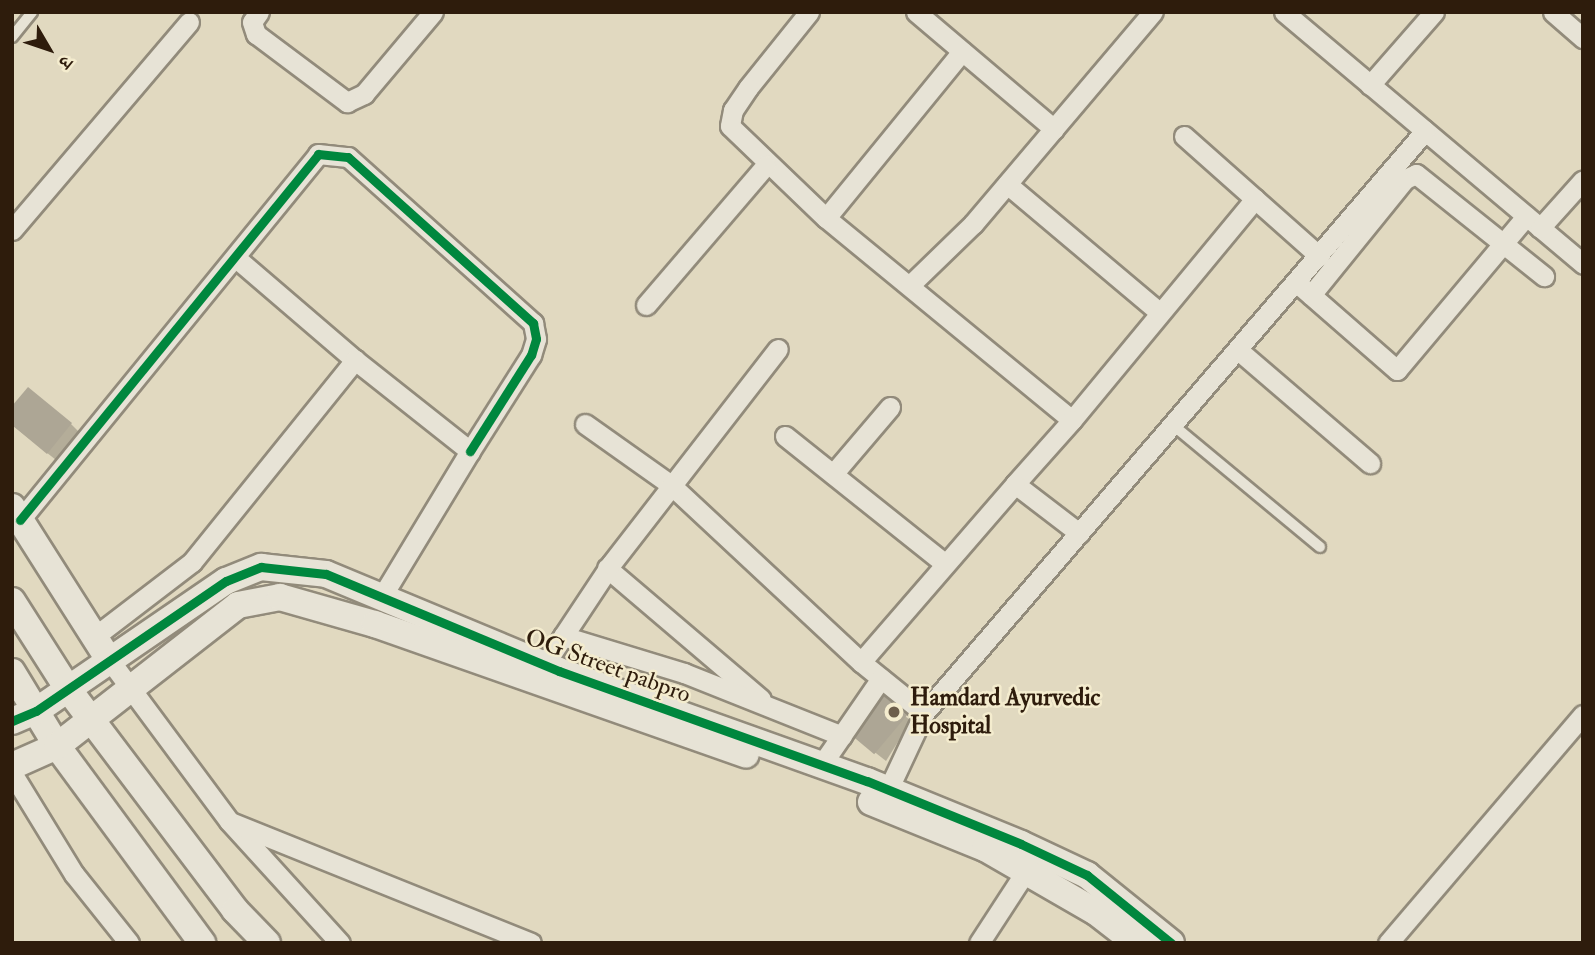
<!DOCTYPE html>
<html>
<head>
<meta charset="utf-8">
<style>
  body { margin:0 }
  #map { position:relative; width:1595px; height:955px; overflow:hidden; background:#e1d9c0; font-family:"IM FELL Double Pica","Noto Serif Devanagari",serif }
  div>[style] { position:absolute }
  .shadow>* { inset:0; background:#0003 }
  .building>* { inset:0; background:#ada695; transform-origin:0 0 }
  .roads { filter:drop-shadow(2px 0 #928b7b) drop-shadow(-2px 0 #928b7b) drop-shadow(0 2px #928b7b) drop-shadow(0 -2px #928b7b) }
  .lane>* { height:10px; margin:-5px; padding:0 5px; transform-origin:5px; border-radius:5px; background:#e7e3d6 }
  .street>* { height:19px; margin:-9.5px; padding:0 9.5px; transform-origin:9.5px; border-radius:9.5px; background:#e7e3d6 }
  .secondary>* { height:26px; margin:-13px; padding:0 13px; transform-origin:13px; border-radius:13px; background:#e7e3d6 }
  .cycleway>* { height:9px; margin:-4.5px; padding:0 4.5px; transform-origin:4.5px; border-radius:4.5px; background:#00873e }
  .dots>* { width:19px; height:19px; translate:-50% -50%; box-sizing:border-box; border:4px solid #f4ecce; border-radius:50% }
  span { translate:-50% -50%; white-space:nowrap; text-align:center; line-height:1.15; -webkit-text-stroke:5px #f4ecce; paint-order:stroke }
  .street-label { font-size:24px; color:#2e1c0c }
  .poi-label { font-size:24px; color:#2e1c0c; font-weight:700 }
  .left { translate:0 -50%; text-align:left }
  .frame { position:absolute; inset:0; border:14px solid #2e1c0c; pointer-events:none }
  .north { position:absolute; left:14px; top:14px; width:70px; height:70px; -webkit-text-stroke:5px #f4ecce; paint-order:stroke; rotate:129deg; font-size:19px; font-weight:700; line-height:28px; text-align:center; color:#2e1c0c }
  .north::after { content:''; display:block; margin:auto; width:24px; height:32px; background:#2e1c0c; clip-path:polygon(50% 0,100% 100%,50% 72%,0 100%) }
</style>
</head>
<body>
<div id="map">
  <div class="shadow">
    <div style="clip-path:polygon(71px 424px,79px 432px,56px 460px,12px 425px)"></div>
    <div style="clip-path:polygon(905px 716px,911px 721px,886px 761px,863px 743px)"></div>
  </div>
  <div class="building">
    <div style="clip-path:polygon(28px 387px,72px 423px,47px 454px,12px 425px,12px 406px)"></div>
    <div style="left:884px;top:696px;width:30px;height:51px;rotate:40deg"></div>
  </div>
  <div class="roads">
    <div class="lane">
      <div style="left:12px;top:37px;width:32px;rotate:-51deg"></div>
      <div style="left:1173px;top:425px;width:191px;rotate:39.7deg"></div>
    </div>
    <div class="street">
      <div style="left:259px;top:12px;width:12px;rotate:125deg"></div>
      <div style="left:252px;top:22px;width:13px;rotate:72deg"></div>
      <div style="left:256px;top:34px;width:114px;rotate:36.8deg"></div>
      <div style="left:347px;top:102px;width:19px;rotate:-25deg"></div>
      <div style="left:364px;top:94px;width:107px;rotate:-49.9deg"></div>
      <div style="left:809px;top:12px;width:97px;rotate:128.8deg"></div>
      <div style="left:748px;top:88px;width:27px;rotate:124deg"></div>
      <div style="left:733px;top:110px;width:16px;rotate:101deg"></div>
      <div style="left:730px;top:126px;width:133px;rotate:43.8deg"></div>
      <div style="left:826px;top:218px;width:318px;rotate:39.4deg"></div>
      <div style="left:1072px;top:420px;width:287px;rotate:-50.4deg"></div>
      <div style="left:916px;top:12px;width:181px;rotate:40.3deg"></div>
      <div style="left:1284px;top:12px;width:391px;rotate:40.1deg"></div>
      <div style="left:1553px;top:12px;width:40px;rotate:41deg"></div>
      <div style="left:1370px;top:85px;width:97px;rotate:-48.8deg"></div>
      <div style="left:1184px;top:136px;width:181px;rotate:41.6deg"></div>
      <div style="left:1007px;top:184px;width:200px;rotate:40.1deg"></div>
      <div style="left:826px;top:218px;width:215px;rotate:-50.8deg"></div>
      <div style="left:1540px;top:228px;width:64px;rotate:-48.1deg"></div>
      <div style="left:12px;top:230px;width:273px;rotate:-49.6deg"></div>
      <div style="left:236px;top:258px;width:157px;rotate:40.6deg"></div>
      <div style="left:1296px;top:282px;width:134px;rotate:41.1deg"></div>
      <div style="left:1397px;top:370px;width:201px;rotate:-50deg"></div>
      <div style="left:910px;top:285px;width:88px;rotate:-44.1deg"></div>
      <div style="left:973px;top:224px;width:278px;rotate:-49.7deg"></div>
      <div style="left:1311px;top:295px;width:149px;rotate:-51deg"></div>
      <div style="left:1405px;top:179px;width:12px;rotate:-24deg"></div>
      <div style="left:1416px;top:174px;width:164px;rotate:38.6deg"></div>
      <div style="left:646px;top:305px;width:184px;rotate:-49.4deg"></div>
      <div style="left:1238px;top:350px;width:174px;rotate:40.6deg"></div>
      <div style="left:1072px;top:420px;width:86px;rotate:131.7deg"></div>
      <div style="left:1015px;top:484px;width:81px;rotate:37.4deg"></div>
      <div style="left:585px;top:424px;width:105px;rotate:35.3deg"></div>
      <div style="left:671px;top:485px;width:260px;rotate:43deg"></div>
      <div style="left:785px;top:436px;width:202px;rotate:38.6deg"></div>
      <div style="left:833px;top:474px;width:88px;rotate:-49.6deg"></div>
      <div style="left:20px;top:520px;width:472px;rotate:-50.8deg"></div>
      <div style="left:318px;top:154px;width:30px;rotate:6deg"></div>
      <div style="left:348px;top:157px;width:249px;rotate:41.9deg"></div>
      <div style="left:533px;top:323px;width:16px;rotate:79deg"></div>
      <div style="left:536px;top:339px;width:17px;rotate:107deg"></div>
      <div style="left:531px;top:355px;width:114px;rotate:122.4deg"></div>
      <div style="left:607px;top:568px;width:202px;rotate:40.4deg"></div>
      <div style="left:563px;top:636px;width:127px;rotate:17deg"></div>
      <div style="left:684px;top:673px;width:170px;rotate:21.7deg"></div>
      <div style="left:94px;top:637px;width:123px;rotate:-37.4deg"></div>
      <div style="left:192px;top:562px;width:260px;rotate:-51.1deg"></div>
      <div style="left:355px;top:360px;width:147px;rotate:38.4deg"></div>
      <div style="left:470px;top:451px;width:172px;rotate:121.2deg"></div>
      <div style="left:108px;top:658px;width:203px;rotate:53.4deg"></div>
      <div style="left:229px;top:821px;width:165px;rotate:47.7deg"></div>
      <div style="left:538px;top:674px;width:132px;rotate:-56.4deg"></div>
      <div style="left:611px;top:564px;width:272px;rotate:-52.2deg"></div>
      <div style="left:924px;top:713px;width:81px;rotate:-141deg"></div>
      <div style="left:861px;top:662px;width:235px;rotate:-49.1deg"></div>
      <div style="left:822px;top:764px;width:104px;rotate:-55.5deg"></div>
      <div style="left:12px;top:773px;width:119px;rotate:58.5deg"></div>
      <div style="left:74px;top:874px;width:88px;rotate:51.4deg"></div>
      <div style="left:888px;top:790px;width:85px;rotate:-64.9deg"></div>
      <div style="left:924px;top:713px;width:768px;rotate:-49.28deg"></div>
      <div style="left:233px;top:823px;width:321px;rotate:21.9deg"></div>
      <div style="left:979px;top:943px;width:86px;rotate:-56.9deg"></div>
      <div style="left:1388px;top:943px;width:300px;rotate:-49.5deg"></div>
    </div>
    <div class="secondary">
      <div style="left:12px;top:507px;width:179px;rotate:57.6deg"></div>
      <div style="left:12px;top:601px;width:104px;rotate:57.5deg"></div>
      <div style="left:68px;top:689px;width:277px;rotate:52.9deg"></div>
      <div style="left:235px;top:910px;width:46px;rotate:45.9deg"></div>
      <div style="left:12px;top:672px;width:87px;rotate:58.7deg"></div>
      <div style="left:57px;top:746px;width:245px;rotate:53.6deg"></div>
      <div style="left:12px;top:721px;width:26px;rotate:-23deg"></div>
      <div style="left:36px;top:711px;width:230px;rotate:-34.4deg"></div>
      <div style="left:226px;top:581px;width:38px;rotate:-22deg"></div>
      <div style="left:261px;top:567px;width:65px;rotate:6.1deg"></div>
      <div style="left:326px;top:574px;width:252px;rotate:22.6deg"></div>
      <div style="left:559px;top:671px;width:327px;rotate:19.7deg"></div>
      <div style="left:867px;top:781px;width:166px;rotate:22.2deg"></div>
      <div style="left:1021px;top:844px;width:73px;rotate:25.2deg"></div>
      <div style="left:1087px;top:875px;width:108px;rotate:39deg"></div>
      <div style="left:12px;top:766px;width:49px;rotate:-24deg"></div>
      <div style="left:57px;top:746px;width:229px;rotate:-37.9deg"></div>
      <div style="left:238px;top:605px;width:43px;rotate:-10.8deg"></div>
      <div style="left:280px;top:597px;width:99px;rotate:15.9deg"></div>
      <div style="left:375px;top:624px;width:393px;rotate:19.4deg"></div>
      <div style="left:871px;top:802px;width:123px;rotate:22deg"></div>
      <div style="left:985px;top:848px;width:128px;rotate:30deg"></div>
      <div style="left:1096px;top:912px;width:51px;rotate:37.8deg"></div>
    </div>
  </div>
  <div class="cycleway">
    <div style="left:20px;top:520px;width:472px;rotate:-50.8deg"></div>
    <div style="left:318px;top:154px;width:30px;rotate:6deg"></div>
    <div style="left:348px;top:157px;width:249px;rotate:41.9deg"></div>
    <div style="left:533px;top:323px;width:16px;rotate:79deg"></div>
    <div style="left:536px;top:339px;width:17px;rotate:107deg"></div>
    <div style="left:531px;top:355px;width:114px;rotate:122.4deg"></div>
    <div style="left:12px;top:721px;width:26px;rotate:-23deg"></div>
    <div style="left:36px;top:711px;width:230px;rotate:-34.4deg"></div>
    <div style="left:226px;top:581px;width:38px;rotate:-22deg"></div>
    <div style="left:261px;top:567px;width:65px;rotate:6.1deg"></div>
    <div style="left:326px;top:574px;width:252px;rotate:22.6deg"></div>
    <div style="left:559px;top:671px;width:327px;rotate:19.7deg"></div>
    <div style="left:867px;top:781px;width:166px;rotate:22.2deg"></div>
    <div style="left:1021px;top:844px;width:73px;rotate:25.2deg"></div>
    <div style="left:1087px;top:875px;width:108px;rotate:39deg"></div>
  </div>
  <div class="dots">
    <div style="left:894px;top:712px;background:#6d5e4b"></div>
  </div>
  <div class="street-label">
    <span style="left:608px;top:666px;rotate:20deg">OG Street pabpro</span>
  </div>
  <div class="poi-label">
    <span class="left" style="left:910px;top:712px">Hamdard Ayurvedic<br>Hospital</span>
  </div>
  <div class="frame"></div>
  <div class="north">उ</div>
</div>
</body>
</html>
